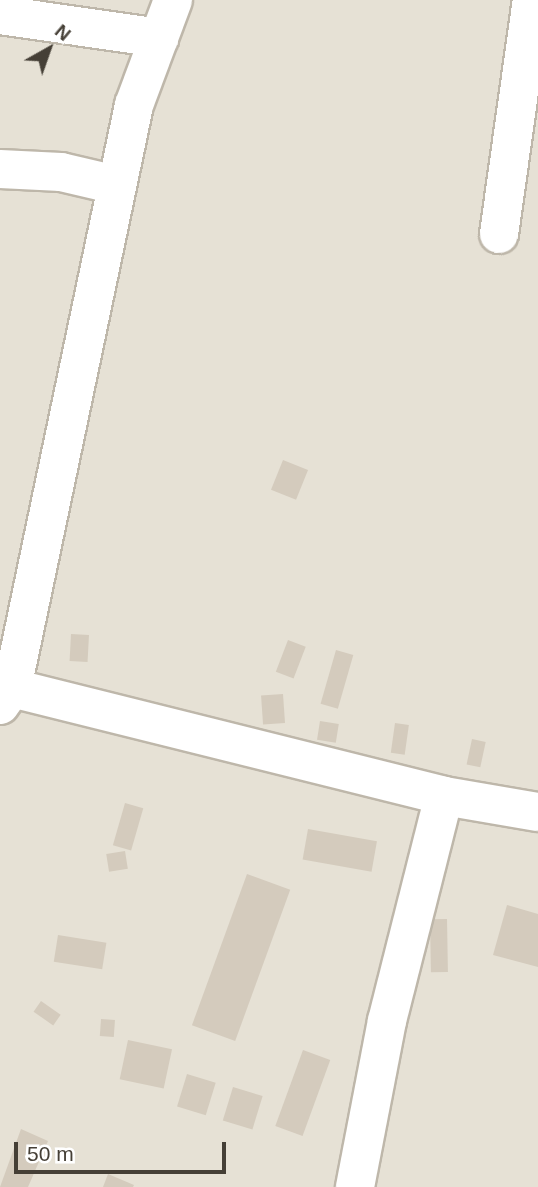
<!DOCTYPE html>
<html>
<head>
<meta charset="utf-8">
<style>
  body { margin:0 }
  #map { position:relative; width:538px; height:1187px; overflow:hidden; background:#f3efe7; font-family:Helvetica,sans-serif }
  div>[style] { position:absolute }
  .residential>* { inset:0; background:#e6e1d5; transform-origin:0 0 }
  .building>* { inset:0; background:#d4cbbd; transform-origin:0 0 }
  .roads { filter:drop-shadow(2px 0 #beb7aa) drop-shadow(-2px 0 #beb7aa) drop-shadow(0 2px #beb7aa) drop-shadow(0 -2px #beb7aa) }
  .minor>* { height:38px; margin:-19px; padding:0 19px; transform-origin:19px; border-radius:19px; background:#fff }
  span { translate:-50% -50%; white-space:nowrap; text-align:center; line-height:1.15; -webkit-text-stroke:6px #fff; paint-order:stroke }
  .north { position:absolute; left:14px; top:14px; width:70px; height:70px; -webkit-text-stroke:5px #fff; paint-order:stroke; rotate:40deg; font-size:19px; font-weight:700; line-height:28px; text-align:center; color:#453f36 }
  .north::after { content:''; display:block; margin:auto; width:24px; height:32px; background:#453f36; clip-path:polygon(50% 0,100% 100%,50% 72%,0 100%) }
  .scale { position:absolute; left:14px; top:1142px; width:212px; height:32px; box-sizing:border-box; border:4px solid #453f36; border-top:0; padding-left:9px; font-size:21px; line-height:24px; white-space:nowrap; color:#453f36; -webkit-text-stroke:5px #fff; paint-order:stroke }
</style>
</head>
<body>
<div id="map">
  <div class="residential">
    <div style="left:0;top:0;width:538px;height:1187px"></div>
  </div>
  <div class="building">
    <div style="left:283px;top:460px;width:27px;height:32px;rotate:22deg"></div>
    <div style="left:71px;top:634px;width:18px;height:27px;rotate:3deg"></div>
    <div style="left:288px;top:640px;width:19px;height:34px;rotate:21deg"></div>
    <div style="left:336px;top:650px;width:18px;height:56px;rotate:16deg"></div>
    <div style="left:283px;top:694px;width:29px;height:22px;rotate:86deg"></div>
    <div style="left:320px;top:721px;width:19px;height:19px;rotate:9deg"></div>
    <div style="left:395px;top:723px;width:14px;height:30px;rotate:8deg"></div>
    <div style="left:472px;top:739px;width:14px;height:26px;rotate:12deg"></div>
    <div style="left:125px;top:803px;width:19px;height:44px;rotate:16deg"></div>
    <div style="left:308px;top:829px;width:70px;height:31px;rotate:10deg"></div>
    <div style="left:125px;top:851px;width:18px;height:19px;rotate:81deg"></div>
    <div style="left:247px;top:874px;width:46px;height:161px;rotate:20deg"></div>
    <div style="clip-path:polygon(507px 905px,538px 914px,538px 967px,493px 955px)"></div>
    <div style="left:447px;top:919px;width:53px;height:17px;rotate:89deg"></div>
    <div style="left:58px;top:935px;width:49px;height:27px;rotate:9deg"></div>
    <div style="left:41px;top:1001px;width:24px;height:13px;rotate:35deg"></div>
    <div style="left:101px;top:1019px;width:14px;height:17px;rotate:4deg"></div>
    <div style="left:128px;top:1040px;width:45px;height:40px;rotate:12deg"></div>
    <div style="left:303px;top:1050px;width:29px;height:81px;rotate:20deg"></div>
    <div style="left:187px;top:1074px;width:30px;height:34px;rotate:17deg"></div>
    <div style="left:233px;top:1087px;width:31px;height:35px;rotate:17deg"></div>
    <div style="clip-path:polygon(21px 1129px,48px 1141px,28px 1187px,0 1187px)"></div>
    <div style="clip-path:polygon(108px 1174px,134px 1185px,133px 1187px,103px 1187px)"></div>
  </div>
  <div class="roads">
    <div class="minor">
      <div style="left:0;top:15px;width:161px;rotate:8.2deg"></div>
      <div style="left:0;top:169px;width:61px;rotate:2.8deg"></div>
      <div style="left:61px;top:172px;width:57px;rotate:13.1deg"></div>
      <div style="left:499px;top:234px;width:236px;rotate:-82deg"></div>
      <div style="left:12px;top:688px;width:445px;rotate:14deg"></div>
      <div style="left:444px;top:796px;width:95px;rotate:9.7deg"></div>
      <div style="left:0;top:705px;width:21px;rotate:-55deg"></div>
      <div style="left:12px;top:688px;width:596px;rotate:-78.18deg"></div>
      <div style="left:134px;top:105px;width:112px;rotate:-69.6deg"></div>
      <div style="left:355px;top:1187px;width:169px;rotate:-79.1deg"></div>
      <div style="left:387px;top:1021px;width:232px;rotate:-75.8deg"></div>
    </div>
  </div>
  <div class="north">N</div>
  <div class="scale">50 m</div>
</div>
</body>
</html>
